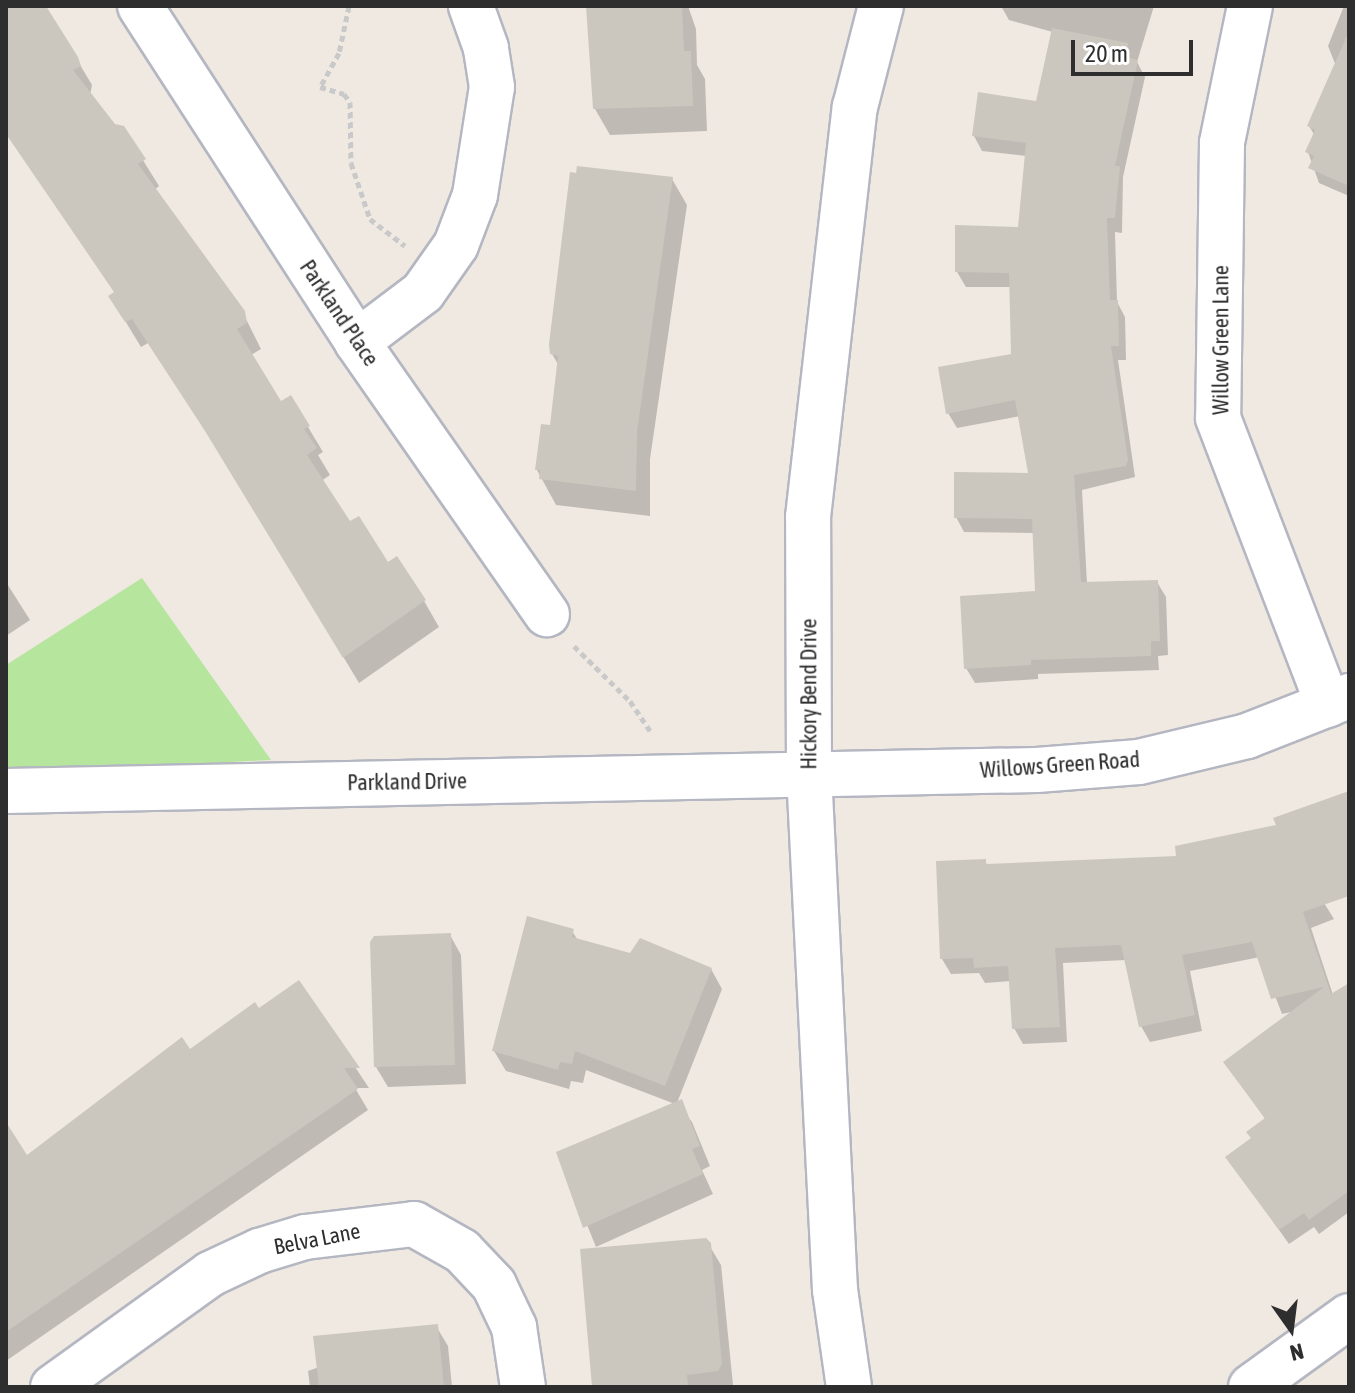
<!DOCTYPE html>
<html>
<head>
<meta charset="utf-8">
<style>
  body { margin:0 }
  #map { position:relative; width:1355px; height:1393px; overflow:hidden; background:#efe9e1; font-family:"Asap Condensed",sans-serif }
  div>[style] { position:absolute }
  .green>* { inset:0; background:#b6e59e }
  .shadow>* { inset:0; background:#0003 }
  .building>* { inset:0; background:#cbc7bf }
  .path>* { height:5px; margin-top:-2.5px; transform-origin:0; background:repeating-linear-gradient(90deg,#c9c9c9 0 6px,transparent 0 10px) }
  .roads { filter:drop-shadow(2px 0 #b4b7c1) drop-shadow(-2px 0 #b4b7c1) drop-shadow(0 2px #b4b7c1) drop-shadow(0 -2px #b4b7c1) }
  .street>* { height:44px; margin:-22px; padding:0 22px; transform-origin:22px; border-radius:22px; background:#fff }
  .secondary>* { height:44px; margin:-22px; padding:0 22px; transform-origin:22px; border-radius:22px; background:#fff }
  span { translate:-50% -50%; white-space:nowrap; text-align:center; line-height:1.15; -webkit-text-stroke:7px #fff; paint-order:stroke }
  .street-label { font-size:22px; color:#2e2e2e }
  .frame { position:absolute; inset:0; border:8px solid #2e2e2e; pointer-events:none }
  .north { position:absolute; left:1251px; top:1289px; width:80px; height:80px; -webkit-text-stroke:6px #fff; paint-order:stroke; rotate:166deg; font-size:22px; font-weight:700; line-height:32px; text-align:center; color:#2e2e2e }
  .north::after { content:''; display:block; margin:auto; width:28px; height:36px; background:#2e2e2e; clip-path:polygon(50% 0,100% 100%,50% 72%,0 100%) }
  .scale { position:absolute; left:1071px; top:40px; width:122px; height:36px; box-sizing:border-box; border:4px solid #2e2e2e; border-top:0; padding-left:10px; font-size:24px; line-height:28px; white-space:nowrap; color:#2e2e2e; -webkit-text-stroke:6px #fff; paint-order:stroke }
</style>
</head>
<body>
<div id="map">
  <div class="green">
    <div style="clip-path:polygon(142px 578px,271px 760px,6px 773px,6px 665px)"></div>
  </div>
  <div class="shadow">
    <div style="clip-path:polygon(6px 6px,31px 6px,76px 58px,92px 85px,90px 95px,114px 126px,123px 128px,159px 186px,154px 190px,243px 313px,261px 349px,251px 355px,281px 404px,308px 427px,323px 452px,318px 455px,330px 475px,321px 481px,350px 524px,424px 601px,439px 627px,359px 683px,223px 457px,148px 343px,141px 347px,110px 296px,115px 293px,6px 131px)"></div>
    <div style="clip-path:polygon(590px 6px,688px 6px,696px 29px,697px 65px,705px 79px,707px 131px,610px 135px,595px 109px)"></div>
    <div style="clip-path:polygon(1001px 6px,1154px 6px,1137px 62px,1145px 77px,1123px 177px,1122px 233px,1115px 232px,1117px 302px,1125px 317px,1126px 360px,1118px 360px,1135px 477px,1082px 490px,1087px 584px,1157px 582px,1166px 597px,1168px 655px,1158px 656px,1159px 670px,1038px 674px,1038px 679px,975px 683px,966px 668px,1037px 593px,1034px 533px,964px 532px,956px 517px,1030px 475px,1020px 416px,957px 428px,948px 413px,1013px 355px,1011px 287px,966px 287px,957px 272px,1020px 229px,1026px 156px,982px 151px,974px 136px,1038px 103px,1053px 32px,1009px 20px)"></div>
    <div style="clip-path:polygon(1344px 6px,1349px 6px,1349px 196px,1319px 183px,1308px 152px,1315px 136px,1309px 126px,1336px 66px,1328px 46px)"></div>
    <div style="clip-path:polygon(672px 179px,687px 205px,650px 459px,650px 516px,556px 505px,537px 470px,552px 428px,559px 366px,552px 354px)"></div>
    <div style="clip-path:polygon(6px 582px,30px 620px,6px 636px)"></div>
    <div style="clip-path:polygon(1277px 827px,1334px 919px,1311px 928px,1333px 995px,1349px 985px,1349px 1212px,1319px 1234px,1314px 1227px,1289px 1244px,1228px 1158px,1253px 1139px,1266px 1120px,1225px 1063px,1296px 1011px,1282px 1014px,1260px 957px,1190px 971px,1202px 1031px,1150px 1042px,1141px 1026px,1126px 960px,1063px 963px,1067px 1042px,1023px 1044px,1014px 1028px,1011px 981px,985px 983px,979px 973px,951px 974px,942px 959px,985px 861px,988px 866px,1179px 858px)"></div>
    <div style="clip-path:polygon(572px 931px,577px 939px,631px 955px,711px 969px,722px 989px,677px 1103px,692px 1122px,710px 1166px,702px 1170px,713px 1194px,596px 1247px,558px 1153px,675px 1104px,586px 1070px,583px 1083px,571px 1081px,569px 1089px,506px 1071px,494px 1051px)"></div>
    <div style="clip-path:polygon(450px 935px,461px 955px,466px 1084px,388px 1087px,376px 1067px)"></div>
    <div style="clip-path:polygon(299px 983px,369px 1088px,355px 1088px,368px 1110px,6px 1361px,6px 1171px)"></div>
    <div style="clip-path:polygon(709px 1245px,721px 1265px,733px 1385px,595px 1387px)"></div>
    <div style="clip-path:polygon(436px 1326px,448px 1346px,452px 1387px,310px 1387px,308px 1371px)"></div>
  </div>
  <div class="building">
    <div style="clip-path:polygon(6px 6px,46px 6px,78px 57px,81px 66px,73px 70px,115px 124px,124px 126px,146px 159px,138px 164px,245px 311px,247px 323px,237px 329px,281px 401px,291px 395px,310px 426px,304px 429px,317px 448px,307px 455px,350px 521px,359px 516px,388px 562px,397px 556px,426px 600px,343px 658px,205px 431px,132px 319px,125px 322px,108px 296px,114px 292px,6px 134px)"></div>
    <div style="clip-path:polygon(586px 6px,682px 6px,684px 51px,691px 51px,693px 106px,593px 109px)"></div>
    <div style="clip-path:polygon(1052px 28px,1128px 43px,1126px 57px,1138px 60px,1115px 166px,1120px 166px,1115px 218px,1107px 218px,1110px 300px,1118px 300px,1119px 346px,1111px 346px,1128px 460px,1126px 466px,1074px 475px,1081px 582px,1158px 580px,1160px 641px,1151px 641px,1151px 656px,1031px 660px,1031px 665px,964px 669px,960px 596px,1035px 591px,1032px 519px,954px 518px,954px 472px,1028px 473px,1015px 400px,946px 414px,938px 367px,1011px 354px,1009px 273px,955px 272px,955px 225px,1018px 227px,1026px 143px,972px 136px,978px 92px,1036px 101px)"></div>
    <div style="clip-path:polygon(1349px 31px,1349px 186px,1308px 168px,1314px 156px,1305px 152px,1315px 130px,1307px 126px)"></div>
    <div style="clip-path:polygon(577px 166px,673px 177px,637px 432px,636px 491px,539px 479px,540px 470px,535px 470px,541px 424px,550px 425px,558px 356px,550px 354px,549px 344px,570px 172px,576px 173px)"></div>
    <div style="clip-path:polygon(1349px 791px,1349px 896px,1303px 912px,1331px 994px,1349px 983px,1349px 1191px,1309px 1220px,1304px 1213px,1279px 1230px,1225px 1157px,1251px 1138px,1246px 1132px,1265px 1118px,1223px 1062px,1324px 987px,1271px 999px,1252px 942px,1182px 955px,1195px 1015px,1139px 1027px,1121px 945px,1055px 948px,1060px 1027px,1012px 1029px,1008px 966px,974px 968px,973px 958px,940px 959px,936px 861px,986px 859px,986px 864px,1176px 856px,1175px 846px,1276px 825px,1273px 818px)"></div>
    <div style="clip-path:polygon(527px 916px,574px 929px,572px 937px,630px 953px,640px 938px,712px 968px,665px 1086px,575px 1051px,572px 1064px,560px 1062px,558px 1070px,492px 1051px)"></div>
    <div style="clip-path:polygon(451px 933px,455px 1065px,374px 1067px,370px 942px,374px 936px)"></div>
    <div style="clip-path:polygon(299px 980px,360px 1068px,344px 1068px,358px 1089px,6px 1332px,6px 1122px,27px 1155px,182px 1037px,190px 1049px,255px 1002px,259px 1008px)"></div>
    <div style="clip-path:polygon(682px 1099px,700px 1146px,692px 1149px,703px 1174px,583px 1228px,556px 1152px)"></div>
    <div style="clip-path:polygon(706px 1238px,711px 1243px,722px 1364px,718px 1371px,687px 1375px,688px 1387px,592px 1387px,580px 1249px)"></div>
    <div style="clip-path:polygon(438px 1324px,444px 1387px,319px 1387px,313px 1336px)"></div>
  </div>
  <div class="path">
    <div style="left:349px;top:6px;width:48px;rotate:102deg"></div>
    <div style="left:339px;top:53px;width:39px;rotate:119deg"></div>
    <div style="left:320px;top:87px;width:25px;rotate:16deg"></div>
    <div style="left:344px;top:94px;width:10px;rotate:53deg"></div>
    <div style="left:350px;top:102px;width:61px;rotate:89.1deg"></div>
    <div style="left:351px;top:163px;width:59px;rotate:71.3deg"></div>
    <div style="left:370px;top:219px;width:44px;rotate:37.6deg"></div>
    <div style="left:574px;top:646px;width:78px;rotate:44.5deg"></div>
    <div style="left:630px;top:701px;width:36px;rotate:56deg"></div>
  </div>
  <div class="roads">
    <div class="street">
      <div style="left:140px;top:6px;width:400px;rotate:57.1deg"></div>
      <div style="left:357px;top:342px;width:332px;rotate:55.1deg"></div>
      <div style="left:1250px;top:6px;width:140px;rotate:101.6deg"></div>
      <div style="left:1222px;top:143px;width:275px;rotate:90.8deg"></div>
      <div style="left:1218px;top:418px;width:307px;rotate:69deg"></div>
      <div style="left:357px;top:342px;width:83px;rotate:-37.1deg"></div>
      <div style="left:423px;top:292px;width:57px;rotate:-54.9deg"></div>
      <div style="left:456px;top:245px;width:53px;rotate:-69.2deg"></div>
      <div style="left:475px;top:195px;width:109px;rotate:-81.1deg"></div>
      <div style="left:492px;top:87px;width:39px;rotate:-99deg"></div>
      <div style="left:486px;top:48px;width:45px;rotate:-109.7deg"></div>
      <div style="left:6px;top:791px;width:1031px;rotate:-1.17deg"></div>
      <div style="left:1037px;top:770px;width:102px;rotate:-4.5deg"></div>
      <div style="left:1139px;top:762px;width:111px;rotate:-13.5deg"></div>
      <div style="left:1247px;top:736px;width:110px;rotate:-21.4deg"></div>
      <div style="left:53px;top:1387px;width:193px;rotate:-35.7deg"></div>
      <div style="left:210px;top:1274px;width:54px;rotate:-25.1deg"></div>
      <div style="left:259px;top:1251px;width:48px;rotate:-16.9deg"></div>
      <div style="left:305px;top:1237px;width:110px;rotate:-6.8deg"></div>
      <div style="left:414px;top:1224px;width:55px;rotate:29.4deg"></div>
      <div style="left:462px;top:1251px;width:47px;rotate:46.7deg"></div>
      <div style="left:494px;top:1285px;width:47px;rotate:64.5deg"></div>
      <div style="left:514px;top:1327px;width:61px;rotate:81.5deg"></div>
      <div style="left:1251px;top:1387px;width:121px;rotate:-35.9deg"></div>
    </div>
    <div class="secondary">
      <div style="left:849px;top:1387px;width:98px;rotate:-98.2deg"></div>
      <div style="left:835px;top:1290px;width:518px;rotate:-92.88deg"></div>
      <div style="left:809px;top:773px;width:256px;rotate:-90.2deg"></div>
      <div style="left:808px;top:517px;width:413px;rotate:-83.5deg"></div>
      <div style="left:855px;top:107px;width:104px;rotate:-75.6deg"></div>
    </div>
  </div>
  <div class="street-label">
    <span style="left:339px;top:313px;rotate:56deg">Parkland Place</span>
    <span style="left:1221px;top:340px;rotate:-90deg">Willow Green Lane</span>
    <span style="left:809px;top:694px;rotate:-90deg">Hickory Bend Drive</span>
    <span style="left:1060px;top:765px;rotate:-4deg">Willows Green Road</span>
    <span style="left:407px;top:782px;rotate:-1deg">Parkland Drive</span>
    <span style="left:317px;top:1239px;rotate:-11deg">Belva Lane</span>
  </div>
  <div class="frame"></div>
  <div class="north">N</div>
  <div class="scale">20 m</div>
</div>
</body>
</html>
